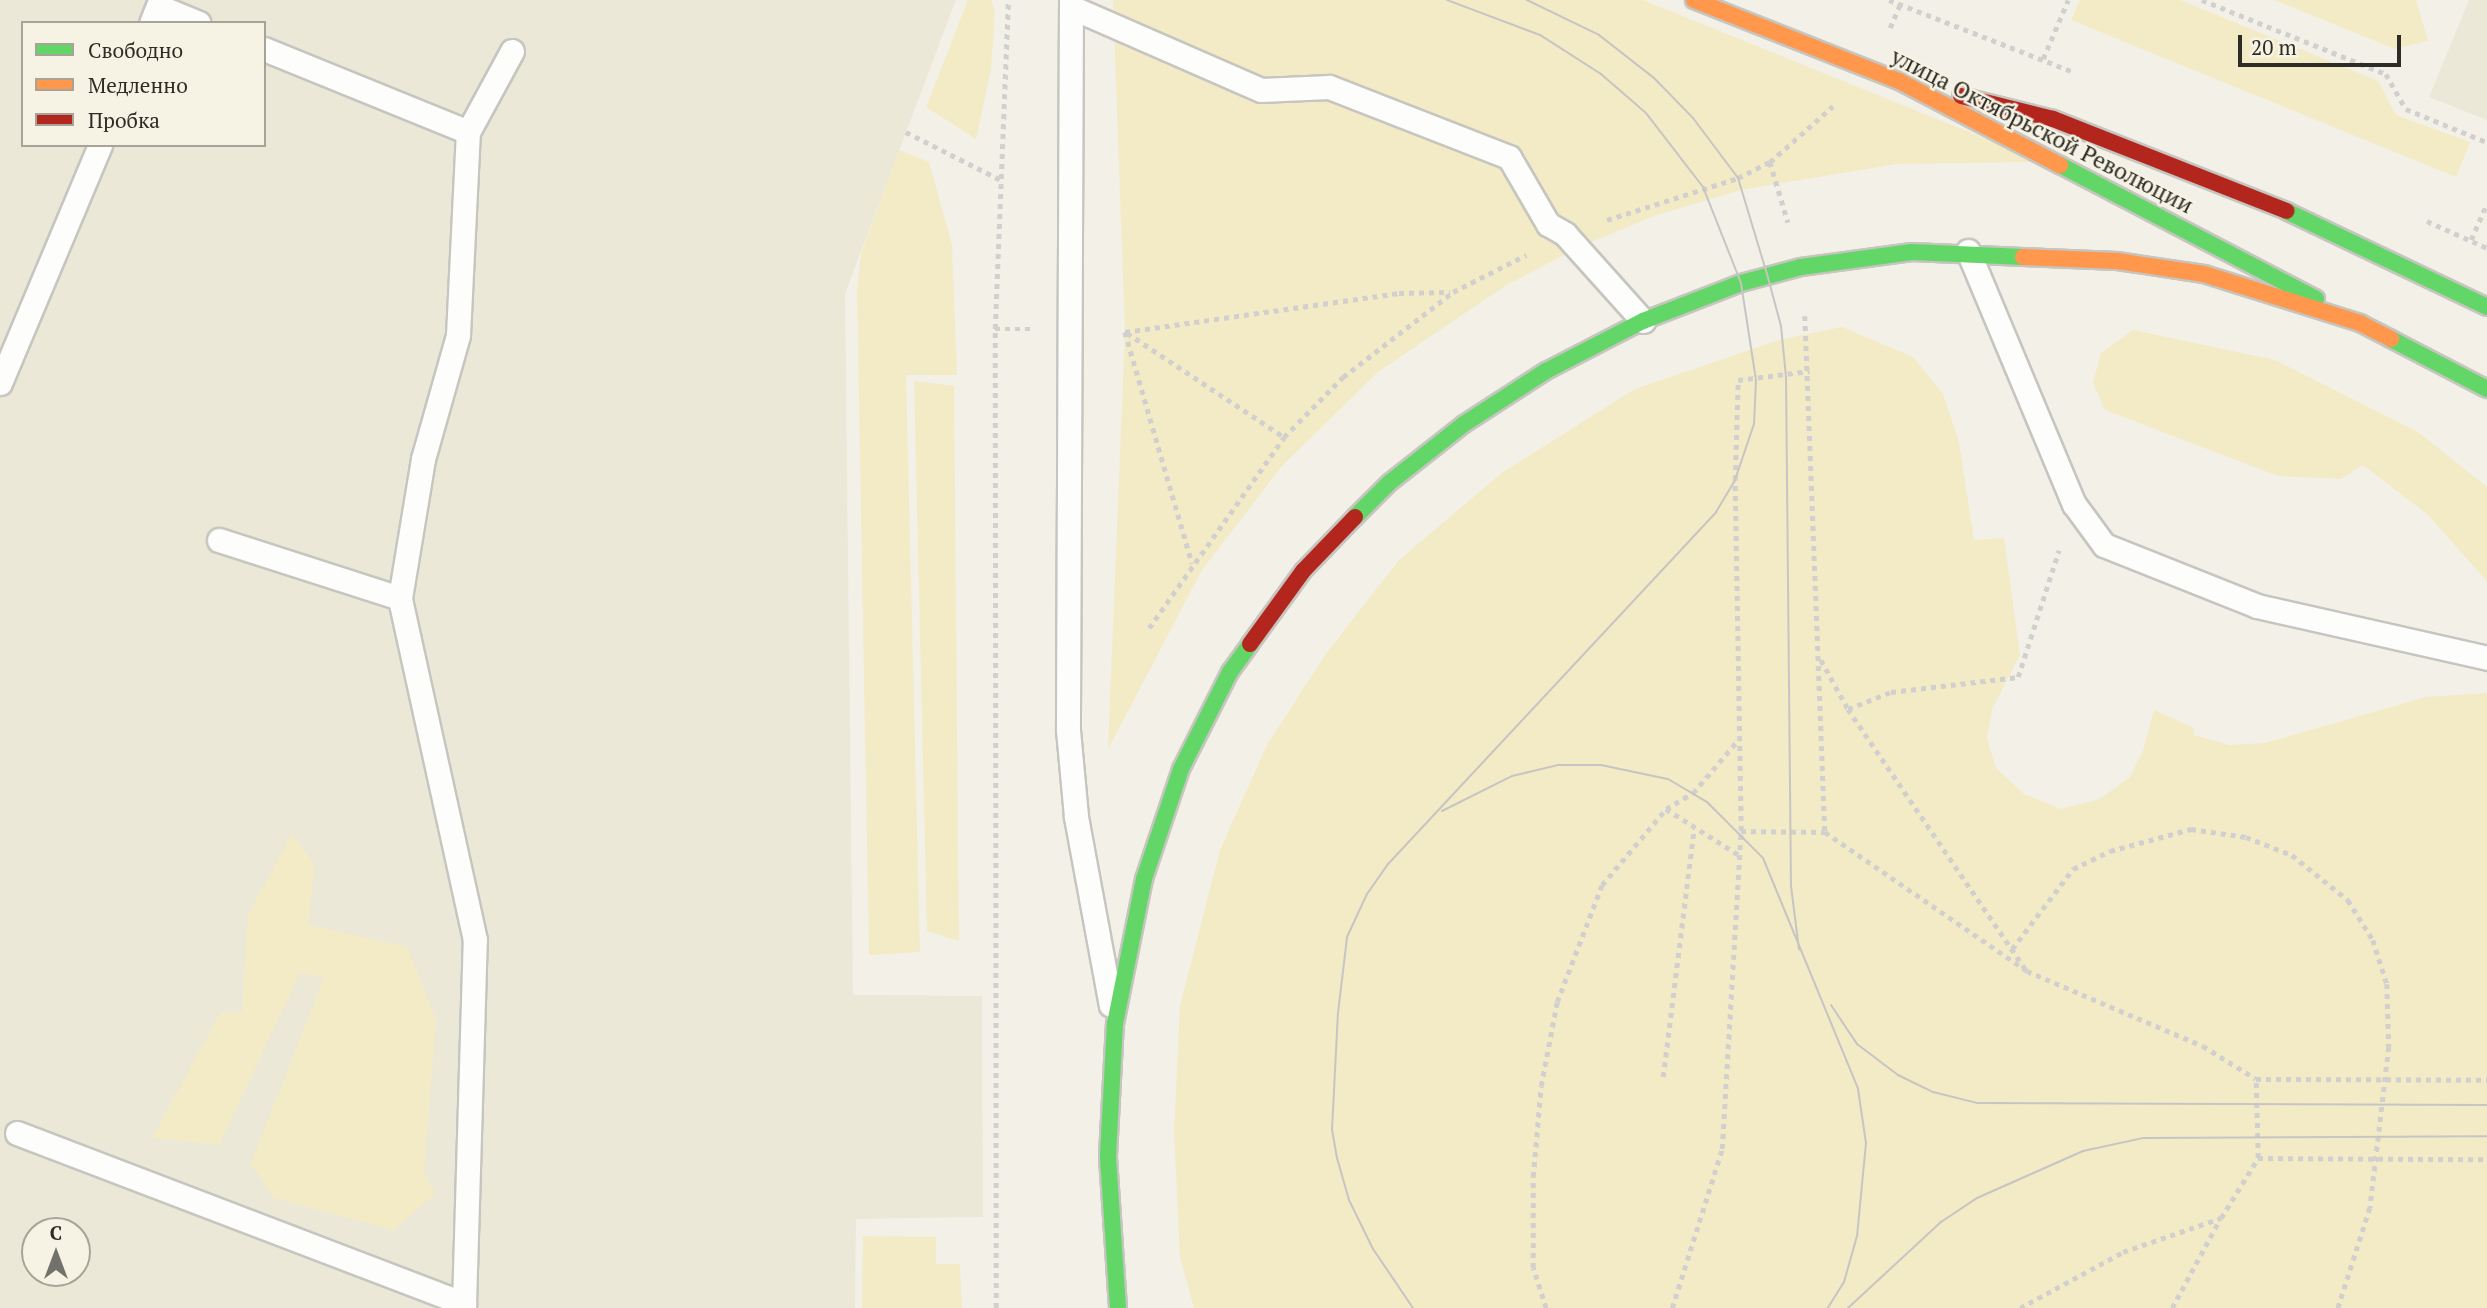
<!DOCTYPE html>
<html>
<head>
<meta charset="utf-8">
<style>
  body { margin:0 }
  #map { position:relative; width:2487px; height:1308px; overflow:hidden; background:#f3f0e8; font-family:"PT Serif",serif }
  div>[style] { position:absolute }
  .built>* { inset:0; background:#ece8d7 }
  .green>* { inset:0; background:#f3eac6 }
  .path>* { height:4.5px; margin-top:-2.25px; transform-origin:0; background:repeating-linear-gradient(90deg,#d2d0ce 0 5px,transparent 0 10px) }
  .roads { filter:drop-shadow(2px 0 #c6c5bf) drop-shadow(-2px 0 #c6c5bf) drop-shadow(0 2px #c6c5bf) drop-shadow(0 -2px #c6c5bf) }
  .lane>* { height:23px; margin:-11.5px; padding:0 11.5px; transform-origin:11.5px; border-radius:11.5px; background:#fdfdfc }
  .fast>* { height:16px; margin:-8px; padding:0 8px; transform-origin:8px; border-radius:8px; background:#63d668 }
  .slow>* { height:16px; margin:-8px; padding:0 8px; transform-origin:8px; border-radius:8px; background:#ff974d }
  .jam>* { height:16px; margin:-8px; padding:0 8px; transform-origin:8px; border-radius:8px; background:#b3261e }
  .tram>* { height:2px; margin:-1px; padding:0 1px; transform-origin:1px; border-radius:1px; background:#c6c5c3 }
  span { translate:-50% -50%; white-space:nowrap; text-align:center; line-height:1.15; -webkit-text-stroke:5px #f7f3e4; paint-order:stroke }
  .street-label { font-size:23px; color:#2e2c27 }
  .legend { position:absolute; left:21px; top:21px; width:245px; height:126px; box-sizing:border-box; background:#f7f3e4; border:2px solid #a7a398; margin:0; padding:9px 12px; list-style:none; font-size:21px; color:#2e2c27 }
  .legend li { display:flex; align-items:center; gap:14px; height:35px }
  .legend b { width:35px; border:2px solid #a7a398 }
  .north { position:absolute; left:21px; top:1217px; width:70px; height:70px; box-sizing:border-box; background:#f7f3e4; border:2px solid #a7a398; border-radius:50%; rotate:0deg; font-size:19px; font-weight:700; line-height:28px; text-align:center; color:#2e2c27 }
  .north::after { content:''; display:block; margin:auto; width:24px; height:32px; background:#73716b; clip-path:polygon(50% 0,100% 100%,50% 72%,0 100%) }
  .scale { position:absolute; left:2238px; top:35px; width:163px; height:32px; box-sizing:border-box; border:4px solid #2e2c27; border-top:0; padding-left:9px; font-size:21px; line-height:24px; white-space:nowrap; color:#2e2c27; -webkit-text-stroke:5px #f7f3e4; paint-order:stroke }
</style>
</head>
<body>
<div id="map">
  <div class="built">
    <div style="clip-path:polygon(evenodd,0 0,956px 0,845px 294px,853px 995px,982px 996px,983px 1217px,856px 1219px,855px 1308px,0 1308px,0 0,23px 23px,264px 23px,264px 145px,23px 145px,23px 23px,0 0,35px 1231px,77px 1231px,77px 1273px,35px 1273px,35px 1231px)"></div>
    <div style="clip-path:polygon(2469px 0,2487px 0,2487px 120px,2429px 97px)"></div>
  </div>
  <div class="green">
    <div style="clip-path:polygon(968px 0,991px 0,995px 12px,991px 69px,976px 139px,926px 107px)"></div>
    <div style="clip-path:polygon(1113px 0,1643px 0,2043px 162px,1897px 164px,1741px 190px,1654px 216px,1577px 248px,1505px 286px,1378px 372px,1282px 466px,1202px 570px,1108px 749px,1125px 332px)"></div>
    <div style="clip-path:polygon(2080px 0,2180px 0,2378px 81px,2396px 115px,2470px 142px,2456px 177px,2071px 20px)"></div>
    <div style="clip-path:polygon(2274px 0,2416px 0,2428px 41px,2395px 49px)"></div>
    <div style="clip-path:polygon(899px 150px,929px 162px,952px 245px,957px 375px,906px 375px,920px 952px,869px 955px,857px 290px,861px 254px)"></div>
    <div style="clip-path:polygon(1842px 327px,1913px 357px,1943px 394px,1959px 442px,1974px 540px,2004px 538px,2020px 655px,1992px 709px,1987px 739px,1996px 768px,2024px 794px,2061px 809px,2100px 799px,2130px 777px,2143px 751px,2154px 710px,2194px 728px,2193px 735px,2229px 745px,2265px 743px,2426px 697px,2487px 693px,2487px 1308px,1194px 1308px,1180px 1257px,1174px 1132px,1180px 1006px,1220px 850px,1267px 745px,1325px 655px,1399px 560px,1503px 472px,1635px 389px,1779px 340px)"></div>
    <div style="clip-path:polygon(2133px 330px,2275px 360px,2418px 432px,2487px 487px,2487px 581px,2427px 514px,2363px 465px,2341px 479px,2278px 476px,2105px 410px,2093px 383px,2101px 353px)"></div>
    <div style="clip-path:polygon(914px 381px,954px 386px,959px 941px,927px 931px)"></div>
    <div style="clip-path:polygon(292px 834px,315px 865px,308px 925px,407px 947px,436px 1019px,424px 1173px,435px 1194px,393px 1230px,273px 1198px,251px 1163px,324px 978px,300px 973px,219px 1145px,152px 1138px,220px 1013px,242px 1012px,248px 915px)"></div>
    <div style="clip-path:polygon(863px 1236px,936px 1237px,936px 1264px,960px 1264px,962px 1308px,862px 1308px)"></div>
  </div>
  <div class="path">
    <div style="left:1889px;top:0;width:199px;rotate:21.3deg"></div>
    <div style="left:2202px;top:0;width:198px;rotate:21.9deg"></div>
    <div style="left:2386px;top:74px;width:40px;rotate:60.3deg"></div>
    <div style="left:2406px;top:109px;width:87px;rotate:22.2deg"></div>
    <div style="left:1890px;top:28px;width:26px;rotate:-67deg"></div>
    <div style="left:2043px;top:59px;width:64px;rotate:-67deg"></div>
    <div style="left:906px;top:132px;width:106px;rotate:26.8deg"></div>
    <div style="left:1770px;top:162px;width:63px;rotate:73.3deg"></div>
    <div style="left:1607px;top:220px;width:138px;rotate:-17.8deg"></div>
    <div style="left:1738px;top:178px;width:36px;rotate:-27deg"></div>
    <div style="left:1770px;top:162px;width:84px;rotate:-41.6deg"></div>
    <div style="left:2427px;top:221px;width:66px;rotate:24.2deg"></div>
    <div style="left:2471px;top:240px;width:40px;rotate:-66.6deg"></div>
    <div style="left:1805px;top:316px;width:516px;rotate:87.78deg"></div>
    <div style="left:995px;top:329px;width:35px"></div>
    <div style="left:1125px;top:332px;width:277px;rotate:-8.1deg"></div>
    <div style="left:1399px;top:293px;width:51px;rotate:-1.1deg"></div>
    <div style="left:1125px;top:332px;width:241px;rotate:73.8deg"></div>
    <div style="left:1127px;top:333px;width:188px;rotate:33.5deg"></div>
    <div style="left:1149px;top:628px;width:234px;rotate:-54.7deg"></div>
    <div style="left:1284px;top:437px;width:84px;rotate:-45.5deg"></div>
    <div style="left:1343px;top:377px;width:139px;rotate:-37.7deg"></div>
    <div style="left:1453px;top:292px;width:82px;rotate:-26.9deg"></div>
    <div style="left:1821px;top:660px;width:56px;rotate:61.1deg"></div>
    <div style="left:1848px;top:709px;width:314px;rotate:55.7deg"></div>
    <div style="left:1848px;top:709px;width:46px;rotate:-21.6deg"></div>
    <div style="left:1891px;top:692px;width:128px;rotate:-6.7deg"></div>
    <div style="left:2018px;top:677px;width:133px;rotate:-72.1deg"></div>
    <div style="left:1666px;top:809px;width:86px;rotate:32.2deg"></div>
    <div style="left:1741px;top:831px;width:84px;rotate:0.7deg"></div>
    <div style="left:1825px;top:832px;width:245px;rotate:34.5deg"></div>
    <div style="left:2027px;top:971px;width:191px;rotate:23.1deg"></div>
    <div style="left:2203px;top:1046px;width:62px;rotate:31.9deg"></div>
    <div style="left:2256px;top:1079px;width:231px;rotate:0.2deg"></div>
    <div style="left:2012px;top:949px;width:101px;rotate:-52.7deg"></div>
    <div style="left:2073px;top:869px;width:41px;rotate:-25.9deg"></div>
    <div style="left:2110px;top:851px;width:84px;rotate:-15.2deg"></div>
    <div style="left:2191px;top:829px;width:56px;rotate:8.3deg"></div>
    <div style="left:2246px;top:837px;width:49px;rotate:21.4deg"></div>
    <div style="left:2292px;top:855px;width:72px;rotate:38.8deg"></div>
    <div style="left:2348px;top:900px;width:47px;rotate:58deg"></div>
    <div style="left:2373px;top:940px;width:46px;rotate:72.3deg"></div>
    <div style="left:2387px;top:984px;width:63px;rotate:88.2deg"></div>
    <div style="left:2389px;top:1047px;width:162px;rotate:96.7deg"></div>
    <div style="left:2370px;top:1208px;width:105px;rotate:107.7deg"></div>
    <div style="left:1663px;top:1077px;width:250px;rotate:-82.9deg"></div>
    <div style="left:2258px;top:1158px;width:229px;rotate:0.3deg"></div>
    <div style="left:996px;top:1308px;width:979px;rotate:-90.06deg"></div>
    <div style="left:995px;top:329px;width:329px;rotate:-87.7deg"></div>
    <div style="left:1546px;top:1308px;width:42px;rotate:-108deg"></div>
    <div style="left:1533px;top:1268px;width:91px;rotate:-90deg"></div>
    <div style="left:1533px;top:1177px;width:91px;rotate:-85deg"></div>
    <div style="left:1541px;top:1086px;width:86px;rotate:-79.2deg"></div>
    <div style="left:1557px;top:1002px;width:125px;rotate:-69deg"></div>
    <div style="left:1602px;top:885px;width:99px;rotate:-49.9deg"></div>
    <div style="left:1666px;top:809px;width:31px;rotate:-31deg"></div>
    <div style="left:1693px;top:793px;width:71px;rotate:-49.6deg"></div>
    <div style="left:1672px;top:1308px;width:167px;rotate:-72.5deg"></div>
    <div style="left:1722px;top:1149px;width:319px;rotate:-86.6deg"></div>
    <div style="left:1741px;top:831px;width:351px;rotate:-91deg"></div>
    <div style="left:1735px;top:480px;width:100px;rotate:-88.3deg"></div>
    <div style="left:1738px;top:380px;width:72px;rotate:-7.2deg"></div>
    <div style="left:2020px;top:1308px;width:117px;rotate:-28.5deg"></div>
    <div style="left:2123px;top:1252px;width:104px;rotate:-19.1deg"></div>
    <div style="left:2221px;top:1218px;width:70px;rotate:-58.3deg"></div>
    <div style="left:2258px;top:1158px;width:79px;rotate:-91.5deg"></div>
    <div style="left:2172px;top:1308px;width:101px;rotate:-61.7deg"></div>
  </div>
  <div class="roads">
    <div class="lane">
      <div style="left:1071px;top:0;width:730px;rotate:90.24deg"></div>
      <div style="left:1068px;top:730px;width:87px;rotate:84.7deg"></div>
      <div style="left:1076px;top:817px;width:191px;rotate:79.5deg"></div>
      <div style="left:1071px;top:7px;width:207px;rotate:23.6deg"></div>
      <div style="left:1261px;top:90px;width:68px;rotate:-2.5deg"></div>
      <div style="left:1329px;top:87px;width:193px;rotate:21.3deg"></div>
      <div style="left:1509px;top:157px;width:78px;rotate:59.8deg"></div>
      <div style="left:1548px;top:224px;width:20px;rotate:30deg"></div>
      <div style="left:1565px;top:234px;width:117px;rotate:48.1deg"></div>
      <div style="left:151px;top:23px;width:18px;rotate:-68deg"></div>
      <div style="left:158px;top:6px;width:44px;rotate:22.5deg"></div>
      <div style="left:264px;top:49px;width:220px;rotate:22.1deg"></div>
      <div style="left:1968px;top:251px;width:274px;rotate:67.3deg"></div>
      <div style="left:2074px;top:504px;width:51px;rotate:53.8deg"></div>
      <div style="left:2104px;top:545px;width:165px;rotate:21.7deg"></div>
      <div style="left:2257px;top:606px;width:236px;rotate:12.7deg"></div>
      <div style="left:0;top:383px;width:258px;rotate:-67.2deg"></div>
      <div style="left:219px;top:540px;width:190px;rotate:17.8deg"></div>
      <div style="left:17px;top:1133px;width:479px;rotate:20.9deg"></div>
      <div style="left:464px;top:1304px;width:4px;rotate:90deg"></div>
      <div style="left:464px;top:1304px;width:364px;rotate:-88.3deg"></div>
      <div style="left:475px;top:940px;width:350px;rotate:-102.4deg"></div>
      <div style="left:400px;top:598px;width:141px;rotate:-80.6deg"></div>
      <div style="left:423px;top:459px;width:129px;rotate:-74.2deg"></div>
      <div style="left:458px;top:335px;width:203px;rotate:-87.2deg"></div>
      <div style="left:468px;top:132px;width:92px;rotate:-61.5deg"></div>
    </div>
    <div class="fast">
      <div style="left:2060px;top:165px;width:289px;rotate:27.6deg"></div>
      <div style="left:2286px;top:211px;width:223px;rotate:25.5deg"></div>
      <div style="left:2391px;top:339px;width:108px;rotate:27.5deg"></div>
      <div style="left:1355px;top:517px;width:48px;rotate:-45deg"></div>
      <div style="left:1389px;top:483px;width:95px;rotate:-38.2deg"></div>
      <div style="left:1464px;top:424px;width:98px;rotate:-32.9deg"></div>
      <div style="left:1546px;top:371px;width:109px;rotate:-27.3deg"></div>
      <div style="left:1643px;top:321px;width:105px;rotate:-21.2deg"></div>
      <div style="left:1741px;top:283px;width:62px;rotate:-14.9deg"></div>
      <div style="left:1801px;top:267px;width:112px;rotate:-7.7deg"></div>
      <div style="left:1912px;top:252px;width:111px;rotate:2.6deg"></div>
      <div style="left:1118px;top:1308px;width:152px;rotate:-93.8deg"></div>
      <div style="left:1108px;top:1156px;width:132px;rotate:-87deg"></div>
      <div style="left:1115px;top:1024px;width:148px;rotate:-78.7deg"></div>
      <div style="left:1144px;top:879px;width:116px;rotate:-71.4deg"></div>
      <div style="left:1181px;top:769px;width:109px;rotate:-63.2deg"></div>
      <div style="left:1230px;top:672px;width:34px;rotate:-54deg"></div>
    </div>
    <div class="slow">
      <div style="left:1694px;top:0;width:220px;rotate:21.6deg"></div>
      <div style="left:1899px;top:81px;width:182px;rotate:27.6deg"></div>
      <div style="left:2023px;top:257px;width:94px;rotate:2.4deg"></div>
      <div style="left:2117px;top:261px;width:88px;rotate:8.5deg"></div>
      <div style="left:2204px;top:274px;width:164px;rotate:17.4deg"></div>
      <div style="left:2360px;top:323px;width:35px;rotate:27deg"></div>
    </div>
    <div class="jam">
      <div style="left:1961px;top:96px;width:95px;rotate:14deg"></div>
      <div style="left:2053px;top:119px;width:251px;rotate:21.5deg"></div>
      <div style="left:1250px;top:644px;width:90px;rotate:-54deg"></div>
      <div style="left:1303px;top:571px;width:75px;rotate:-46.1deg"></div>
    </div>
  </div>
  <div class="tram">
    <div style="left:1527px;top:0;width:80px;rotate:25.9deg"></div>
    <div style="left:1599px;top:35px;width:70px;rotate:38deg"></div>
    <div style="left:1654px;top:78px;width:56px;rotate:45.7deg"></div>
    <div style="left:1693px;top:118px;width:75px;rotate:53.1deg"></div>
    <div style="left:1738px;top:178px;width:100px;rotate:73.2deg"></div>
    <div style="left:1767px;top:274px;width:54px;rotate:74.9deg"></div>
    <div style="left:1781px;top:326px;width:51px;rotate:84.4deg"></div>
    <div style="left:1786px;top:377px;width:509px;rotate:89.44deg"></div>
    <div style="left:1791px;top:886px;width:64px;rotate:82.8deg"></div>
    <div style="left:1442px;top:811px;width:78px;rotate:-26.6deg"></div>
    <div style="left:1512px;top:776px;width:47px;rotate:-13.4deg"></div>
    <div style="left:1558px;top:765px;width:43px"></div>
    <div style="left:1601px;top:765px;width:68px;rotate:11.8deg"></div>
    <div style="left:1668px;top:779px;width:45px;rotate:30.5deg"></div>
    <div style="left:1707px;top:802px;width:79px;rotate:45deg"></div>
    <div style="left:1763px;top:858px;width:250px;rotate:67.6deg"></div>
    <div style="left:1858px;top:1089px;width:55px;rotate:81.6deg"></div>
    <div style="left:1866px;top:1143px;width:93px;rotate:95.5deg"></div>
    <div style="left:1857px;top:1236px;width:48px;rotate:105.8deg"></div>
    <div style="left:1844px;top:1282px;width:31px;rotate:122deg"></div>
    <div style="left:1831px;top:1005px;width:47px;rotate:56.3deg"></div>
    <div style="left:1857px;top:1044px;width:51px;rotate:37.1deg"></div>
    <div style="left:1898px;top:1075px;width:39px;rotate:26deg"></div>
    <div style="left:1933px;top:1092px;width:45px;rotate:14deg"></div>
    <div style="left:1977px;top:1103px;width:510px;rotate:0.22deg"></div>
    <div style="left:1413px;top:1308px;width:71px;rotate:-124.1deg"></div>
    <div style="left:1373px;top:1249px;width:55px;rotate:-116.1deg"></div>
    <div style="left:1349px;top:1200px;width:44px;rotate:-105.9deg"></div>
    <div style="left:1337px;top:1158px;width:28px;rotate:-100deg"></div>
    <div style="left:1332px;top:1130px;width:117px;rotate:-87.1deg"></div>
    <div style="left:1338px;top:1013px;width:77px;rotate:-83.2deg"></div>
    <div style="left:1347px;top:937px;width:47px;rotate:-65.1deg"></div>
    <div style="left:1367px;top:894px;width:38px;rotate:-55deg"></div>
    <div style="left:1389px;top:863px;width:480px;rotate:-47deg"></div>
    <div style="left:1716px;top:512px;width:37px;rotate:-59deg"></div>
    <div style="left:1735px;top:480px;width:59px;rotate:-71.3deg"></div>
    <div style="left:1754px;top:424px;width:44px;rotate:-87.4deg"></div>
    <div style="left:1756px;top:380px;width:98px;rotate:-98.8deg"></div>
    <div style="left:1741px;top:283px;width:103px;rotate:-111.6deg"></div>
    <div style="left:1703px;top:187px;width:93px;rotate:-127.6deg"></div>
    <div style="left:1646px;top:113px;width:60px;rotate:-139.1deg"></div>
    <div style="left:1601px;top:74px;width:72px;rotate:-147.4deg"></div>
    <div style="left:1540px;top:35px;width:99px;rotate:-159.4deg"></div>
    <div style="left:1848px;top:1308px;width:127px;rotate:-42.8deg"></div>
    <div style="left:1941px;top:1222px;width:43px;rotate:-33.7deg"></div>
    <div style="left:1977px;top:1198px;width:116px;rotate:-23.9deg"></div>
    <div style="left:2083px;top:1151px;width:61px;rotate:-12.2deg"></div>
    <div style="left:2143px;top:1138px;width:344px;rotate:-0.3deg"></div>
  </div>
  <div class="street-label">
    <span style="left:2042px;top:131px;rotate:27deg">улица Октябрьской Революции</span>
  </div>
  <ul class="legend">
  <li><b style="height:9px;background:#63d668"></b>Свободно</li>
  <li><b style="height:9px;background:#ff974d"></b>Медленно</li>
  <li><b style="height:9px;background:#b3261e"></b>Пробка</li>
  </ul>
  <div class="north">С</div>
  <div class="scale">20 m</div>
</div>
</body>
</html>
